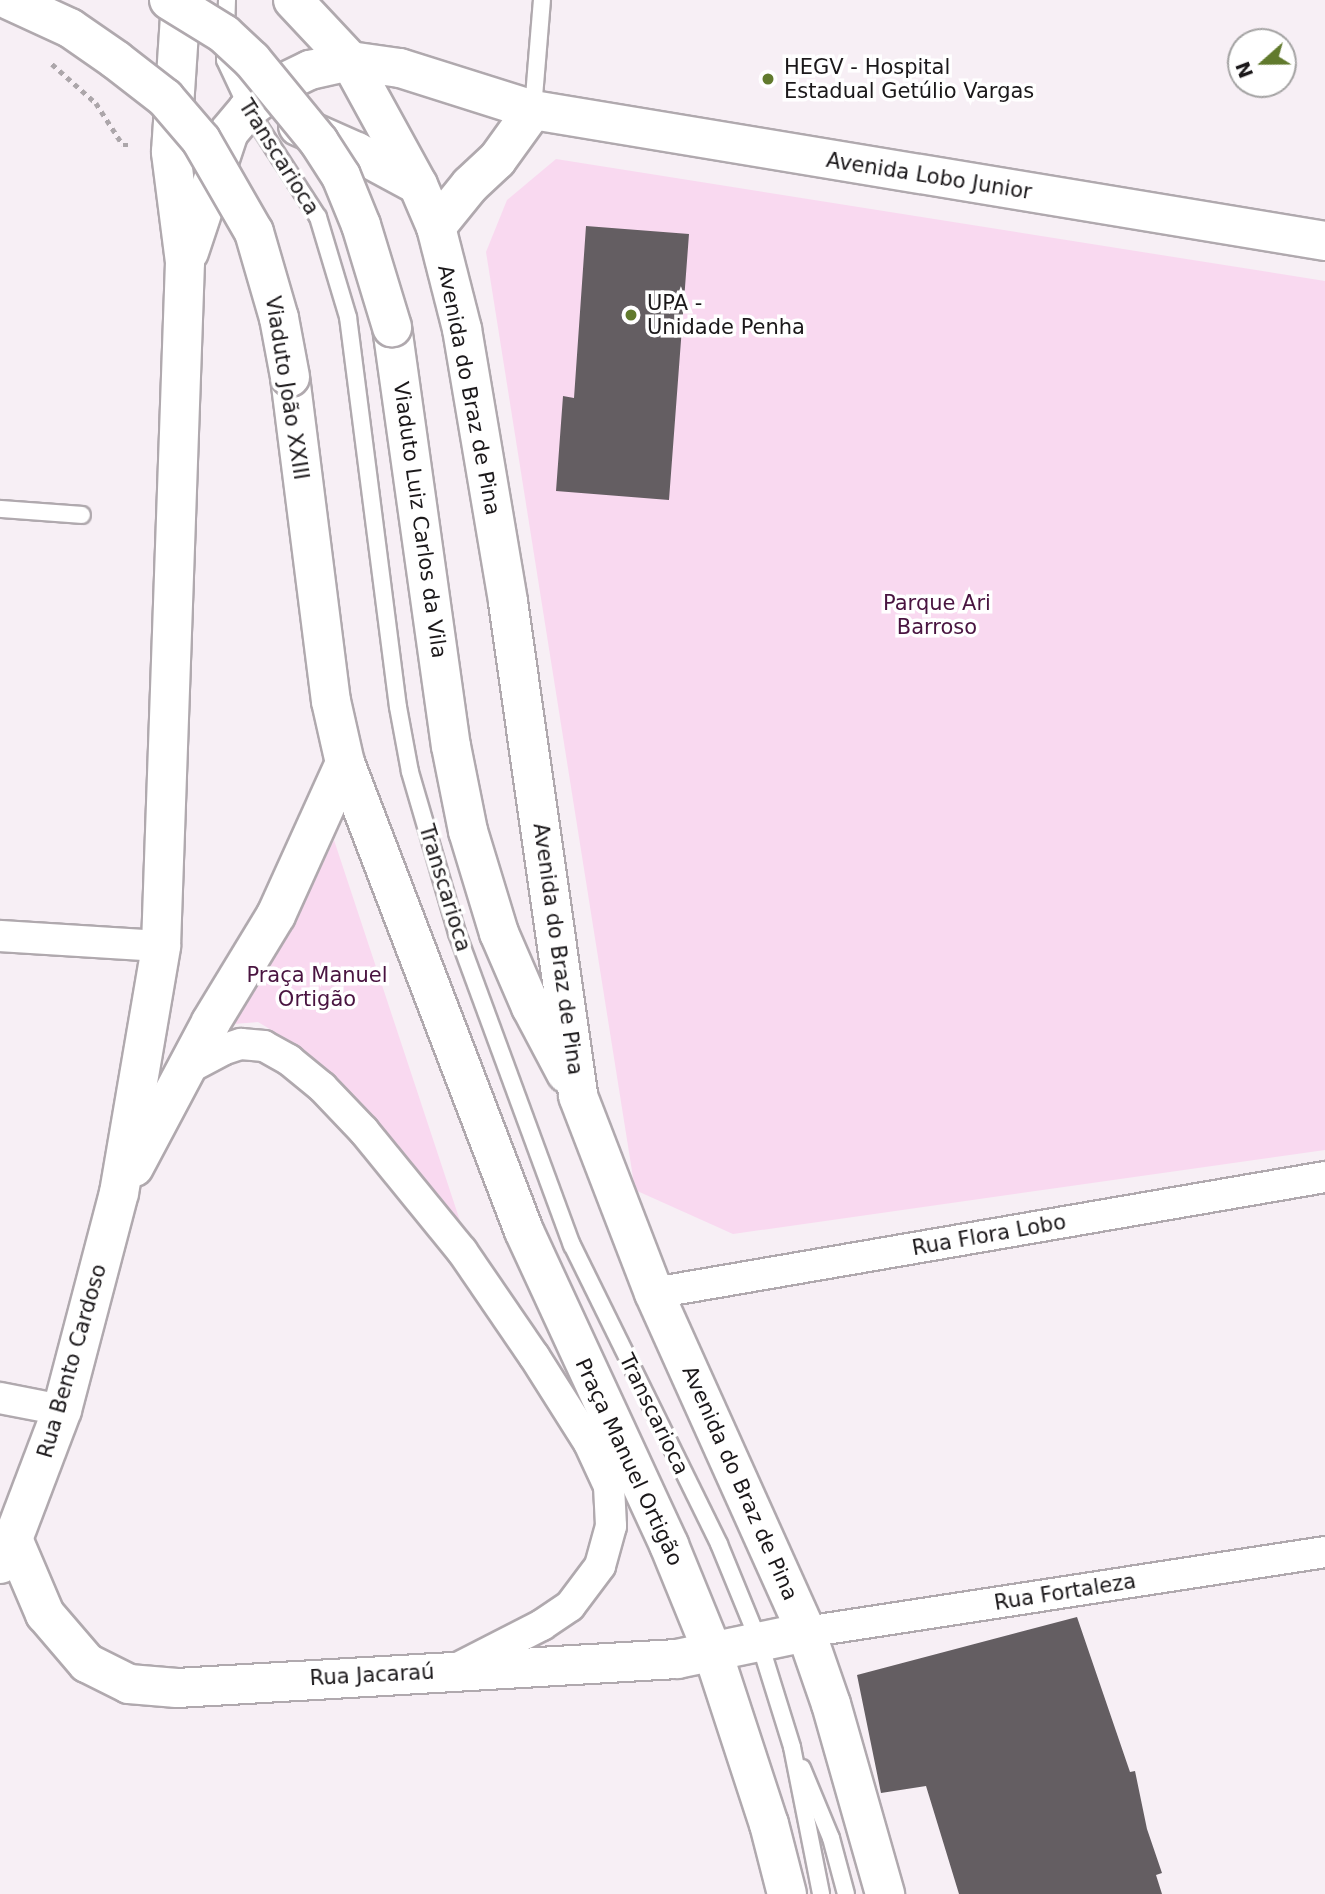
<!DOCTYPE html>
<html>
<head>
<meta charset="utf-8">
<style>
  body { margin:0 }
  #map { position:relative; width:1325px; height:1894px; overflow:hidden; background:#f7eff5; font-family:"DejaVu Sans",sans-serif }
  div>[style] { position:absolute }
  .green>* { inset:0; background:#f9d9f0 }
  .building>* { inset:0; background:#645e62 }
  .path>* { height:4.5px; margin-top:-2.25px; transform-origin:0; background:repeating-linear-gradient(90deg,#aca6aa 0 5px,transparent 0 10px) }
  .roads { filter:drop-shadow(2px 0 #b0a9ae) drop-shadow(-2px 0 #b0a9ae) drop-shadow(0 2px #b0a9ae) drop-shadow(0 -2px #b0a9ae) }
  .service>* { height:16px; margin:-8px; padding:0 8px; transform-origin:8px; border-radius:8px; background:#fff }
  .minor>* { height:30px; margin:-15px; padding:0 15px; transform-origin:15px; border-radius:15px; background:#fff }
  .tertiary>* { height:38px; margin:-19px; padding:0 19px; transform-origin:19px; border-radius:19px; background:#fff }
  .primary>* { height:38px; margin:-19px; padding:0 19px; transform-origin:19px; border-radius:19px; background:#fff }
  .bridges { filter:drop-shadow(2px 0 #b0a9ae) drop-shadow(-2px 0 #b0a9ae) drop-shadow(0 2px #b0a9ae) drop-shadow(0 -2px #b0a9ae) }
  .primary-bridge>* { height:38px; margin:-19px; padding:0 19px; transform-origin:19px; border-radius:19px; background:#fff }
  .dots>* { width:19px; height:19px; translate:-50% -50%; box-sizing:border-box; border:4px solid #fff; border-radius:50% }
  span { translate:-50% -50%; white-space:nowrap; text-align:center; line-height:1.15; -webkit-text-stroke:7px #fff; paint-order:stroke }
  .poi-label { font-size:21px; color:#1b181a }
  .left { translate:0 -50%; text-align:left }
  .street-label { font-size:21px; color:#1b181a }
  .park-label { font-size:21px; color:#491440 }
  .north { position:absolute; left:1227px; top:28px; width:70px; height:70px; box-sizing:border-box; background:#fff; border:2px solid #a4a3a3; border-radius:50%; rotate:249deg; font-size:19px; font-weight:700; line-height:28px; text-align:center; color:#1b181a }
  .north::after { content:''; display:block; margin:auto; width:24px; height:32px; background:#617a2d; clip-path:polygon(50% 0,100% 100%,50% 72%,0 100%) }
</style>
</head>
<body>
<div id="map">
  <div class="green">
    <div style="clip-path:polygon(556px 159px,1325px 281px,1325px 1150px,733px 1234px,635px 1190px,486px 252px,507px 200px)"></div>
    <div style="clip-path:polygon(334px 840px,467px 1242px,343px 1089px,283px 1037px,258px 1022px,220px 1025px,313px 883px)"></div>
  </div>
  <div class="building">
    <div style="clip-path:polygon(586px 226px,689px 234px,669px 500px,556px 491px,563px 396px,574px 398px)"></div>
    <div style="clip-path:polygon(1077px 1617px,1130px 1772px,1135px 1771px,1147px 1829px,1162px 1873px,1156px 1875px,1162px 1894px,959px 1894px,926px 1786px,881px 1793px,857px 1675px)"></div>
  </div>
  <div class="path">
    <div style="left:52px;top:64px;width:59px;rotate:41.6deg"></div>
    <div style="left:96px;top:103px;width:50px;rotate:57.3deg"></div>
    <div style="left:123px;top:145px;width:10px"></div>
  </div>
  <div class="roads">
    <div class="service">
      <div style="left:227px;top:0;width:60px;rotate:91.9deg"></div>
      <div style="left:225px;top:60px;width:54px;rotate:64.9deg"></div>
      <div style="left:248px;top:109px;width:129px;rotate:57.1deg"></div>
      <div style="left:318px;top:217px;width:104px;rotate:73.3deg"></div>
      <div style="left:348px;top:317px;width:393px;rotate:82.7deg"></div>
      <div style="left:398px;top:707px;width:66px;rotate:79.5deg"></div>
      <div style="left:410px;top:772px;width:168px;rotate:73.7deg"></div>
      <div style="left:457px;top:933px;width:333px;rotate:69.8deg"></div>
      <div style="left:572px;top:1245px;width:333px;rotate:63.8deg"></div>
      <div style="left:719px;top:1544px;width:108px;rotate:67.7deg"></div>
      <div style="left:760px;top:1644px;width:108px;rotate:72.7deg"></div>
      <div style="left:792px;top:1747px;width:150px;rotate:78.8deg"></div>
      <div style="left:533px;top:109px;width:109px;rotate:-85.3deg"></div>
      <div style="left:0;top:509px;width:82px;rotate:4.2deg"></div>
      <div style="left:802px;top:1768px;width:76px;rotate:67.5deg"></div>
      <div style="left:831px;top:1838px;width:58px;rotate:75deg"></div>
    </div>
    <div class="minor">
      <div style="left:0;top:936px;width:161px;rotate:3.6deg"></div>
      <div style="left:187px;top:1069px;width:40px;rotate:-28deg"></div>
      <div style="left:222px;top:1050px;width:20px;rotate:-18deg"></div>
      <div style="left:241px;top:1044px;width:23px;rotate:5deg"></div>
      <div style="left:264px;top:1046px;width:29px;rotate:29deg"></div>
      <div style="left:289px;top:1060px;width:43px;rotate:39.3deg"></div>
      <div style="left:322px;top:1087px;width:61px;rotate:46.3deg"></div>
      <div style="left:364px;top:1131px;width:155px;rotate:50.8deg"></div>
      <div style="left:462px;top:1251px;width:127px;rotate:55.6deg"></div>
      <div style="left:534px;top:1356px;width:103px;rotate:57.7deg"></div>
      <div style="left:589px;top:1443px;width:47px;rotate:65.1deg"></div>
      <div style="left:609px;top:1486px;width:40px;rotate:87.1deg"></div>
      <div style="left:611px;top:1526px;width:41px;rotate:105.4deg"></div>
      <div style="left:600px;top:1566px;width:50px;rotate:126.9deg"></div>
      <div style="left:570px;top:1606px;width:34px;rotate:146deg"></div>
      <div style="left:542px;top:1625px;width:94px;rotate:152.9deg"></div>
      <div style="left:654px;top:1293px;width:681px;rotate:-9.81deg"></div>
      <div style="left:0;top:1398px;width:63px;rotate:11deg"></div>
      <div style="left:806px;top:1632px;width:525px;rotate:-8.76deg"></div>
    </div>
    <div class="tertiary">
      <div style="left:350px;top:61px;width:50px;rotate:8deg"></div>
      <div style="left:400px;top:68px;width:139px;rotate:17.5deg"></div>
      <div style="left:533px;top:110px;width:803px;rotate:9.39deg"></div>
      <div style="left:436px;top:227px;width:54px;rotate:-51deg"></div>
      <div style="left:470px;top:185px;width:37px;rotate:-43deg"></div>
      <div style="left:497px;top:160px;width:62px;rotate:-54.2deg"></div>
    </div>
    <div class="primary">
      <div style="left:293px;top:0;width:83px;rotate:46.9deg"></div>
      <div style="left:350px;top:61px;width:141px;rotate:61.3deg"></div>
      <div style="left:418px;top:185px;width:46px;rotate:66.8deg"></div>
      <div style="left:436px;top:227px;width:105px;rotate:75.7deg"></div>
      <div style="left:462px;top:329px;width:277px;rotate:80.4deg"></div>
      <div style="left:508px;top:602px;width:499px;rotate:81.9deg"></div>
      <div style="left:578px;top:1096px;width:211px;rotate:68.9deg"></div>
      <div style="left:654px;top:1293px;width:372px;rotate:65.8deg"></div>
      <div style="left:806px;top:1632px;width:76px;rotate:70.9deg"></div>
      <div style="left:831px;top:1704px;width:198px;rotate:74.1deg"></div>
      <div style="left:298px;top:126px;width:64px;rotate:23.8deg"></div>
      <div style="left:357px;top:152px;width:69px;rotate:28.4deg"></div>
      <div style="left:189px;top:252px;width:126px;rotate:-71.6deg"></div>
      <div style="left:229px;top:132px;width:30px;rotate:-50deg"></div>
      <div style="left:248px;top:109px;width:46px;rotate:-36.1deg"></div>
      <div style="left:285px;top:82px;width:28px;rotate:-26deg"></div>
      <div style="left:310px;top:70px;width:41px;rotate:-12.7deg"></div>
      <div style="left:392px;top:327px;width:423px;rotate:82deg"></div>
      <div style="left:451px;top:746px;width:87px;rotate:78.7deg"></div>
      <div style="left:468px;top:831px;width:107px;rotate:73.1deg"></div>
      <div style="left:499px;top:933px;width:81px;rotate:66.6deg"></div>
      <div style="left:531px;top:1007px;width:75px;rotate:62.1deg"></div>
      <div style="left:290px;top:377px;width:327px;rotate:82.8deg"></div>
      <div style="left:331px;top:701px;width:64px;rotate:77.3deg"></div>
      <div style="left:345px;top:763px;width:501px;rotate:69.07deg"></div>
      <div style="left:524px;top:1231px;width:346px;rotate:65.2deg"></div>
      <div style="left:669px;top:1545px;width:117px;rotate:67.8deg"></div>
      <div style="left:713px;top:1653px;width:180px;rotate:71.9deg"></div>
      <div style="left:769px;top:1824px;width:72px;rotate:75.6deg"></div>
      <div style="left:134px;top:1167px;width:164px;rotate:-62deg"></div>
      <div style="left:211px;top:1022px;width:125px;rotate:-58.7deg"></div>
      <div style="left:276px;top:915px;width:167px;rotate:-65.6deg"></div>
      <div style="left:13px;top:1539px;width:82px;rotate:66.9deg"></div>
      <div style="left:45px;top:1614px;width:65px;rotate:49.4deg"></div>
      <div style="left:87px;top:1663px;width:47px;rotate:26.6deg"></div>
      <div style="left:129px;top:1684px;width:48px;rotate:4.8deg"></div>
      <div style="left:177px;top:1688px;width:501px;rotate:-3.32deg"></div>
      <div style="left:677px;top:1659px;width:132px;rotate:-11.8deg"></div>
      <div style="left:0;top:1564px;width:28px;rotate:-63deg"></div>
      <div style="left:13px;top:1539px;width:138px;rotate:-69.2deg"></div>
      <div style="left:62px;top:1410px;width:224px;rotate:-75.3deg"></div>
      <div style="left:119px;top:1193px;width:251px;rotate:-80.3deg"></div>
      <div style="left:161px;top:946px;width:684px;rotate:-87.99deg"></div>
      <div style="left:185px;top:262px;width:111px;rotate:-97.3deg"></div>
      <div style="left:171px;top:152px;width:152px;rotate:-86.2deg"></div>
    </div>
  </div>
  <div class="bridges">
    <div class="primary-bridge">
      <div style="left:9px;top:0;width:67px;rotate:24.7deg"></div>
      <div style="left:70px;top:28px;width:56px;rotate:34.8deg"></div>
      <div style="left:116px;top:60px;width:62px;rotate:37.8deg"></div>
      <div style="left:165px;top:98px;width:55px;rotate:49.4deg"></div>
      <div style="left:201px;top:140px;width:106px;rotate:60.1deg"></div>
      <div style="left:254px;top:232px;width:90px;rotate:73.8deg"></div>
      <div style="left:279px;top:318px;width:60px;rotate:79.4deg"></div>
      <div style="left:169px;top:0;width:65px;rotate:31.7deg"></div>
      <div style="left:224px;top:34px;width:38px;rotate:43deg"></div>
      <div style="left:252px;top:60px;width:106px;rotate:50.7deg"></div>
      <div style="left:319px;top:142px;width:40px;rotate:57.1deg"></div>
      <div style="left:341px;top:176px;width:53px;rotate:67.8deg"></div>
      <div style="left:361px;top:225px;width:107px;rotate:73.1deg"></div>
    </div>
  </div>
  <div class="dots">
    <div style="left:768px;top:79px;background:#617a2d"></div>
    <div style="left:631px;top:315px;background:#617a2d"></div>
  </div>
  <div class="poi-label">
    <span class="left" style="left:784px;top:79px">HEGV - Hospital<br>Estadual Getúlio Vargas</span>
    <span class="left" style="left:647px;top:315px">UPA -<br>Unidade Penha</span>
  </div>
  <div class="street-label">
    <span style="left:279px;top:157px;rotate:58deg">Transcarioca</span>
    <span style="left:929px;top:176px;rotate:9deg">Avenida Lobo Junior</span>
    <span style="left:287px;top:388px;rotate:81deg">Viaduto João XXIII</span>
    <span style="left:469px;top:390px;rotate:79deg">Avenida do Braz de Pina</span>
    <span style="left:420px;top:520px;rotate:82deg">Viaduto Luiz Carlos da Vila</span>
    <span style="left:445px;top:888px;rotate:73deg">Transcarioca</span>
    <span style="left:558px;top:949px;rotate:82deg">Avenida do Braz de Pina</span>
    <span style="left:989px;top:1235px;rotate:-10deg">Rua Flora Lobo</span>
    <span style="left:72px;top:1361px;rotate:-74deg">Rua Bento Cardoso</span>
    <span style="left:654px;top:1414px;rotate:64deg">Transcarioca</span>
    <span style="left:629px;top:1462px;rotate:65deg">Praça Manuel Ortigão</span>
    <span style="left:740px;top:1483px;rotate:66deg">Avenida do Braz de Pina</span>
    <span style="left:1065px;top:1592px;rotate:-9deg">Rua Fortaleza</span>
    <span style="left:372px;top:1675px;rotate:-3deg">Rua Jacaraú</span>
  </div>
  <div class="park-label">
    <span style="left:937px;top:615px">Parque Ari<br>Barroso</span>
    <span style="left:317px;top:987px">Praça Manuel<br>Ortigão</span>
  </div>
  <div class="north">N</div>
</div>
</body>
</html>
